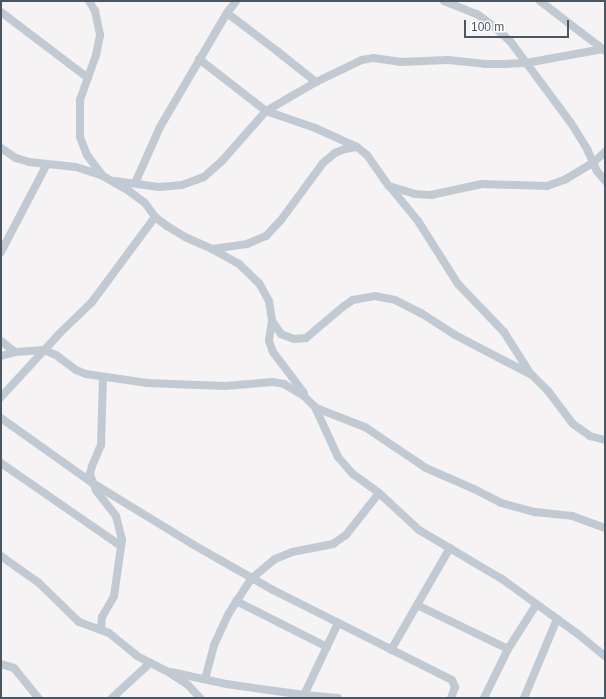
<!DOCTYPE html>
<html>
<head>
<meta charset="utf-8">
<style>
  body { margin:0 }
  #map { position:relative; width:606px; height:699px; overflow:hidden; background:#f5f3f3; font-family:Arial,sans-serif }
  div>[style] { position:absolute }
  .minor>* { height:8px; margin:-4px; padding:0 4px; transform-origin:4px; border-radius:4px; background:#c1cad2 }
  span { translate:-50% -50%; white-space:nowrap; text-align:center; line-height:1.15; -webkit-text-stroke:3px #fff; paint-order:stroke }
  .frame { position:absolute; inset:0; border:2px solid #4a5661; pointer-events:none }
  .scale { position:absolute; left:464px; top:20px; width:105px; height:18px; box-sizing:border-box; border:2px solid #4a5661; border-top:0; padding-left:5px; font-size:12px; line-height:14px; white-space:nowrap; color:#4a5661; -webkit-text-stroke:3px #fff; paint-order:stroke }
</style>
</head>
<body>
<div id="map">
  <div class="minor">
    <div style="left:89px;top:1px;width:12px;rotate:59deg"></div>
    <div style="left:95px;top:11px;width:25px;rotate:78deg"></div>
    <div style="left:100px;top:35px;width:20px;rotate:101deg"></div>
    <div style="left:96px;top:55px;width:48px;rotate:109.6deg"></div>
    <div style="left:80px;top:100px;width:37px;rotate:90deg"></div>
    <div style="left:80px;top:137px;width:19px;rotate:69deg"></div>
    <div style="left:87px;top:155px;width:26px;rotate:53deg"></div>
    <div style="left:444px;top:1px;width:35px;rotate:22deg"></div>
    <div style="left:477px;top:14px;width:19px;rotate:36deg"></div>
    <div style="left:492px;top:25px;width:24px;rotate:42deg"></div>
    <div style="left:510px;top:41px;width:102px;rotate:53.4deg"></div>
    <div style="left:571px;top:123px;width:31px;rotate:58deg"></div>
    <div style="left:587px;top:149px;width:24px;rotate:66deg"></div>
    <div style="left:597px;top:171px;width:13px;rotate:51deg"></div>
    <div style="left:540px;top:1px;width:81px;rotate:37.4deg"></div>
    <div style="left:1px;top:12px;width:109px;rotate:37.2deg"></div>
    <div style="left:227px;top:13px;width:63px;rotate:37.2deg"></div>
    <div style="left:277px;top:51px;width:50px;rotate:38.5deg"></div>
    <div style="left:199px;top:59px;width:85px;rotate:37.8deg"></div>
    <div style="left:266px;top:111px;width:52px;rotate:19.1deg"></div>
    <div style="left:315px;top:128px;width:46px;rotate:24.3deg"></div>
    <div style="left:357px;top:147px;width:13px;rotate:39deg"></div>
    <div style="left:367px;top:155px;width:38px;rotate:55deg"></div>
    <div style="left:389px;top:186px;width:27px;rotate:17deg"></div>
    <div style="left:415px;top:194px;width:16px;rotate:4deg"></div>
    <div style="left:431px;top:195px;width:52px;rotate:-12.2deg"></div>
    <div style="left:482px;top:184px;width:65px;rotate:1.8deg"></div>
    <div style="left:547px;top:186px;width:20px;rotate:-20deg"></div>
    <div style="left:566px;top:179px;width:31px;rotate:-31deg"></div>
    <div style="left:593px;top:163px;width:16px;rotate:-43deg"></div>
    <div style="left:1px;top:148px;width:18px;rotate:34deg"></div>
    <div style="left:16px;top:158px;width:14px;rotate:17deg"></div>
    <div style="left:29px;top:162px;width:47px;rotate:6.1deg"></div>
    <div style="left:76px;top:167px;width:28px;rotate:18deg"></div>
    <div style="left:103px;top:176px;width:30px;rotate:30deg"></div>
    <div style="left:129px;top:191px;width:20px;rotate:37deg"></div>
    <div style="left:145px;top:203px;width:17px;rotate:54deg"></div>
    <div style="left:155px;top:217px;width:15px;rotate:37deg"></div>
    <div style="left:167px;top:226px;width:21px;rotate:31deg"></div>
    <div style="left:185px;top:237px;width:30px;rotate:24deg"></div>
    <div style="left:212px;top:249px;width:31px;rotate:29deg"></div>
    <div style="left:239px;top:264px;width:28px;rotate:44deg"></div>
    <div style="left:259px;top:283px;width:21px;rotate:61deg"></div>
    <div style="left:269px;top:301px;width:20px;rotate:81deg"></div>
    <div style="left:272px;top:321px;width:16px;rotate:55deg"></div>
    <div style="left:281px;top:334px;width:14px;rotate:21deg"></div>
    <div style="left:294px;top:339px;width:12px;rotate:-5deg"></div>
    <div style="left:306px;top:338px;width:50px;rotate:-40.1deg"></div>
    <div style="left:344px;top:306px;width:11px;rotate:-34deg"></div>
    <div style="left:353px;top:300px;width:22px;rotate:-10deg"></div>
    <div style="left:375px;top:296px;width:20px;rotate:11deg"></div>
    <div style="left:395px;top:300px;width:29px;rotate:27deg"></div>
    <div style="left:421px;top:313px;width:40px;rotate:32.9deg"></div>
    <div style="left:455px;top:335px;width:87px;rotate:27.5deg"></div>
    <div style="left:532px;top:375px;width:23px;rotate:45deg"></div>
    <div style="left:548px;top:391px;width:41px;rotate:52.9deg"></div>
    <div style="left:573px;top:424px;width:21px;rotate:35deg"></div>
    <div style="left:590px;top:436px;width:16px;rotate:15deg"></div>
    <div style="left:115px;top:181px;width:44px;rotate:7.8deg"></div>
    <div style="left:159px;top:187px;width:23px;rotate:-5deg"></div>
    <div style="left:182px;top:185px;width:23px;rotate:-20deg"></div>
    <div style="left:204px;top:177px;width:24px;rotate:-42deg"></div>
    <div style="left:222px;top:161px;width:67px;rotate:-48.7deg"></div>
    <div style="left:266px;top:111px;width:58px;rotate:-30.1deg"></div>
    <div style="left:316px;top:82px;width:51px;rotate:-25.6deg"></div>
    <div style="left:362px;top:60px;width:11px;rotate:-10deg"></div>
    <div style="left:373px;top:58px;width:27px;rotate:8deg"></div>
    <div style="left:400px;top:62px;width:48px;rotate:-2.4deg"></div>
    <div style="left:448px;top:60px;width:37px;rotate:6deg"></div>
    <div style="left:485px;top:64px;width:20px"></div>
    <div style="left:505px;top:64px;width:21px;rotate:-3deg"></div>
    <div style="left:526px;top:63px;width:78px;rotate:-10.3deg"></div>
    <div style="left:135px;top:183px;width:61px;rotate:-65.9deg"></div>
    <div style="left:160px;top:127px;width:132px;rotate:-59.6deg"></div>
    <div style="left:227px;top:13px;width:15px;rotate:-53deg"></div>
    <div style="left:391px;top:188px;width:43px;rotate:50.7deg"></div>
    <div style="left:418px;top:221px;width:75px;rotate:57.6deg"></div>
    <div style="left:458px;top:284px;width:66px;rotate:46.2deg"></div>
    <div style="left:504px;top:332px;width:49px;rotate:57.6deg"></div>
    <div style="left:212px;top:249px;width:35px;rotate:-8deg"></div>
    <div style="left:247px;top:244px;width:21px;rotate:-23deg"></div>
    <div style="left:266px;top:236px;width:22px;rotate:-47deg"></div>
    <div style="left:281px;top:220px;width:71px;rotate:-53.6deg"></div>
    <div style="left:323px;top:163px;width:16px;rotate:-40deg"></div>
    <div style="left:335px;top:153px;width:11px;rotate:-22deg"></div>
    <div style="left:345px;top:149px;width:11px;rotate:-10deg"></div>
    <div style="left:1px;top:252px;width:99px;rotate:-62.4deg"></div>
    <div style="left:272px;top:321px;width:20px;rotate:99deg"></div>
    <div style="left:269px;top:341px;width:12px;rotate:70deg"></div>
    <div style="left:273px;top:352px;width:51px;rotate:52.9deg"></div>
    <div style="left:1px;top:341px;width:18px;rotate:38deg"></div>
    <div style="left:1px;top:356px;width:15px;rotate:-16deg"></div>
    <div style="left:15px;top:352px;width:29px;rotate:-4deg"></div>
    <div style="left:44px;top:350px;width:13px;rotate:23deg"></div>
    <div style="left:56px;top:355px;width:25px;rotate:37deg"></div>
    <div style="left:76px;top:370px;width:11px;rotate:22deg"></div>
    <div style="left:86px;top:374px;width:62px;rotate:8.4deg"></div>
    <div style="left:147px;top:383px;width:78px;rotate:2.2deg"></div>
    <div style="left:225px;top:386px;width:48px;rotate:-4.8deg"></div>
    <div style="left:273px;top:382px;width:11px;rotate:10deg"></div>
    <div style="left:284px;top:384px;width:23px;rotate:31deg"></div>
    <div style="left:304px;top:396px;width:17px;rotate:45deg"></div>
    <div style="left:316px;top:408px;width:53px;rotate:21.2deg"></div>
    <div style="left:365px;top:427px;width:73px;rotate:33.9deg"></div>
    <div style="left:426px;top:468px;width:52px;rotate:23.6deg"></div>
    <div style="left:474px;top:489px;width:30px;rotate:27deg"></div>
    <div style="left:501px;top:503px;width:35px;rotate:15deg"></div>
    <div style="left:535px;top:512px;width:37px;rotate:6deg"></div>
    <div style="left:572px;top:516px;width:35px;rotate:20deg"></div>
    <div style="left:1px;top:397px;width:88px;rotate:-47.3deg"></div>
    <div style="left:61px;top:332px;width:43px;rotate:-44.1deg"></div>
    <div style="left:92px;top:302px;width:106px;rotate:-53.5deg"></div>
    <div style="left:315px;top:407px;width:55px;rotate:65.3deg"></div>
    <div style="left:338px;top:457px;width:23px;rotate:49deg"></div>
    <div style="left:353px;top:474px;width:32px;rotate:36deg"></div>
    <div style="left:379px;top:493px;width:54px;rotate:42.8deg"></div>
    <div style="left:419px;top:530px;width:96px;rotate:30.6deg"></div>
    <div style="left:502px;top:579px;width:95px;rotate:36deg"></div>
    <div style="left:579px;top:635px;width:33px;rotate:39deg"></div>
    <div style="left:1px;top:418px;width:110px;rotate:35.4deg"></div>
    <div style="left:91px;top:482px;width:119px;rotate:31.5deg"></div>
    <div style="left:192px;top:544px;width:93px;rotate:29.6deg"></div>
    <div style="left:273px;top:590px;width:200px;rotate:26.7deg"></div>
    <div style="left:452px;top:680px;width:8px;rotate:67deg"></div>
    <div style="left:455px;top:687px;width:12px;rotate:110deg"></div>
    <div style="left:1px;top:463px;width:146px;rotate:34.7deg"></div>
    <div style="left:1px;top:556px;width:47px;rotate:35.4deg"></div>
    <div style="left:39px;top:583px;width:56px;rotate:44.3deg"></div>
    <div style="left:79px;top:622px;width:32px;rotate:20deg"></div>
    <div style="left:109px;top:633px;width:36px;rotate:39deg"></div>
    <div style="left:137px;top:656px;width:31px;rotate:27deg"></div>
    <div style="left:165px;top:670px;width:27px;rotate:33deg"></div>
    <div style="left:188px;top:685px;width:18px;rotate:47deg"></div>
    <div style="left:236px;top:601px;width:102px;rotate:26.8deg"></div>
    <div style="left:417px;top:605px;width:101px;rotate:25.8deg"></div>
    <div style="left:101px;top:630px;width:13px;rotate:-86deg"></div>
    <div style="left:102px;top:617px;width:24px;rotate:-60deg"></div>
    <div style="left:114px;top:596px;width:57px;rotate:-81.9deg"></div>
    <div style="left:122px;top:540px;width:25px;rotate:-104deg"></div>
    <div style="left:116px;top:516px;width:33px;rotate:-128deg"></div>
    <div style="left:96px;top:490px;width:17px;rotate:-111deg"></div>
    <div style="left:90px;top:474px;width:8px;rotate:-76deg"></div>
    <div style="left:92px;top:466px;width:23px;rotate:-67deg"></div>
    <div style="left:101px;top:445px;width:68px;rotate:-88.3deg"></div>
    <div style="left:391px;top:650px;width:118px;rotate:-60deg"></div>
    <div style="left:1px;top:664px;width:14px;rotate:17deg"></div>
    <div style="left:14px;top:668px;width:38px;rotate:51deg"></div>
    <div style="left:171px;top:672px;width:56px;rotate:12.3deg"></div>
    <div style="left:226px;top:684px;width:79px;rotate:8deg"></div>
    <div style="left:304px;top:695px;width:34px;rotate:5deg"></div>
    <div style="left:205px;top:679px;width:35px;rotate:-75deg"></div>
    <div style="left:214px;top:645px;width:35px;rotate:-65deg"></div>
    <div style="left:229px;top:613px;width:40px;rotate:-57.1deg"></div>
    <div style="left:251px;top:579px;width:31px;rotate:-40deg"></div>
    <div style="left:275px;top:559px;width:18px;rotate:-22deg"></div>
    <div style="left:292px;top:552px;width:42px;rotate:-11deg"></div>
    <div style="left:333px;top:544px;width:16px;rotate:-35deg"></div>
    <div style="left:346px;top:535px;width:53px;rotate:-51.8deg"></div>
    <div style="left:304px;top:695px;width:80px;rotate:-64.7deg"></div>
    <div style="left:112px;top:698px;width:52px;rotate:-42.6deg"></div>
    <div style="left:484px;top:698px;width:55px;rotate:-63.9deg"></div>
    <div style="left:508px;top:649px;width:52px;rotate:-57.5deg"></div>
    <div style="left:524px;top:698px;width:86px;rotate:-67.3deg"></div>
  </div>
  <div class="frame"></div>
  <div class="scale">100 m</div>
</div>
</body>
</html>
